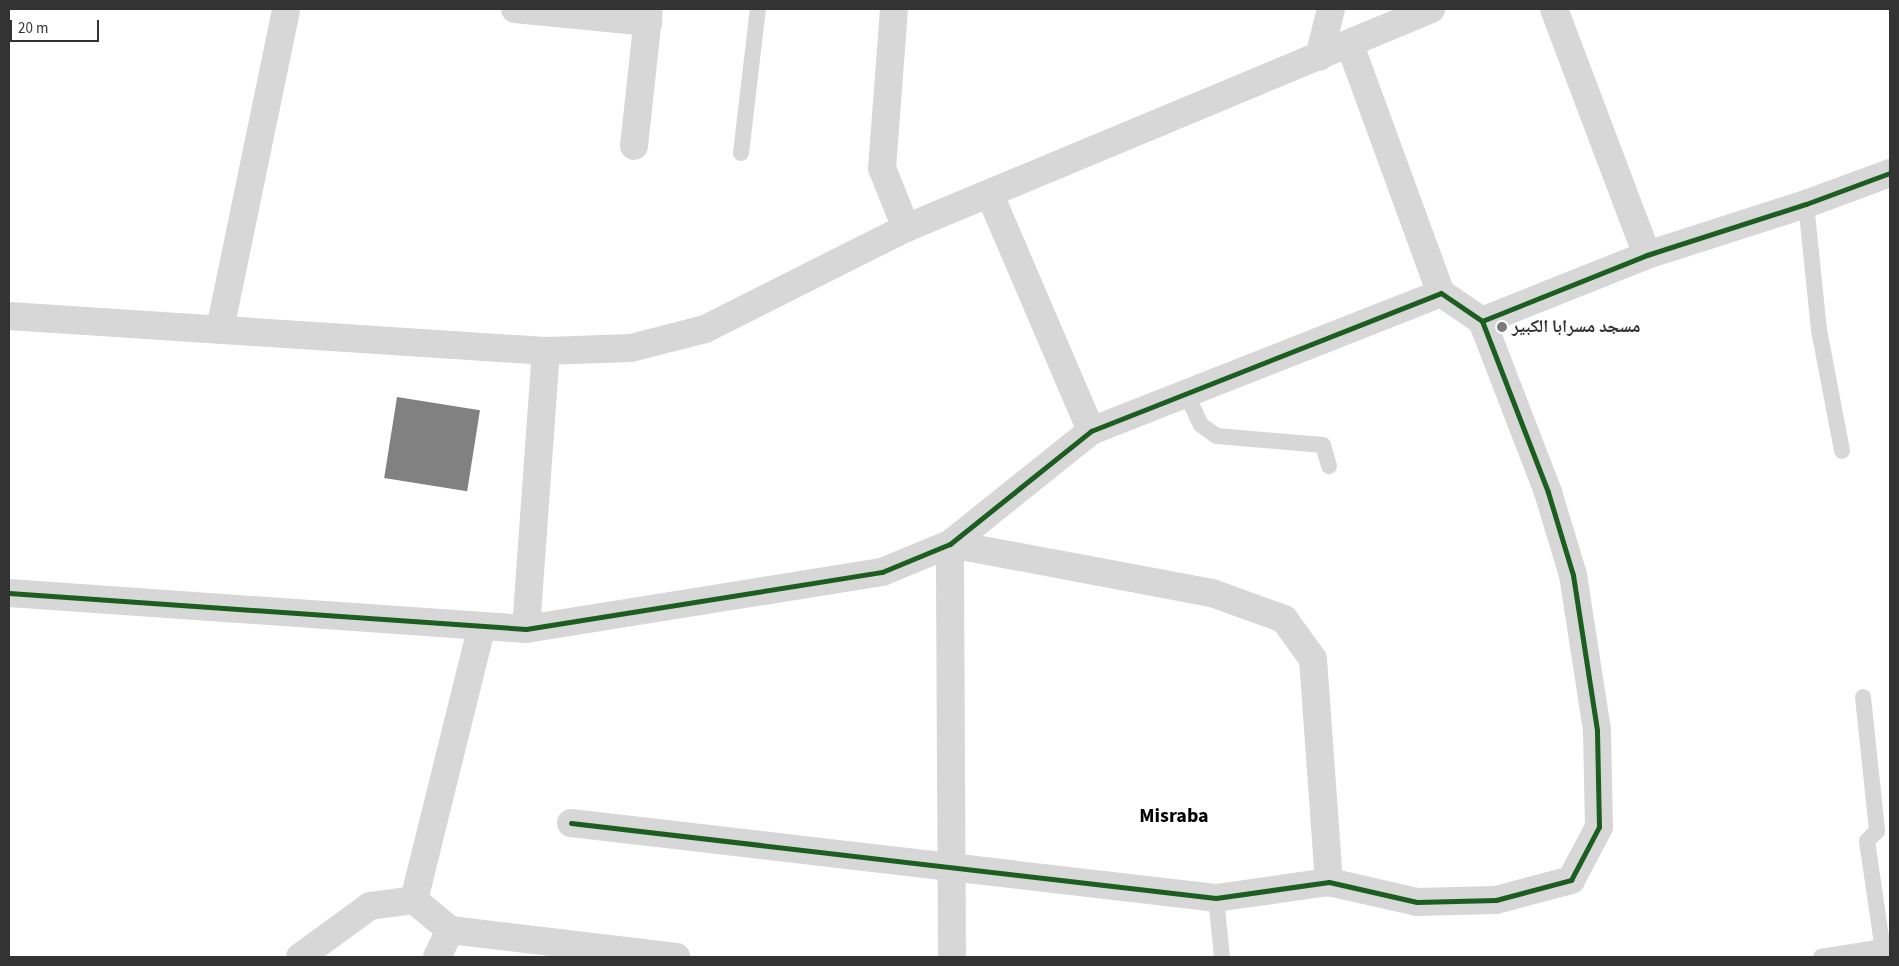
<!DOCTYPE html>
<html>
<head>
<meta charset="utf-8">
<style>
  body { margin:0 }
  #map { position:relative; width:1899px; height:966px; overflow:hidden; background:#fff; font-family:"Source Sans 3","Noto Naskh Arabic",sans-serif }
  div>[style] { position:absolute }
  .building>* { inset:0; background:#818181; transform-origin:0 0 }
  .service>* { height:16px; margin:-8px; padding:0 8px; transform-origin:8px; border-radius:8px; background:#d7d7d7 }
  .minor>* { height:28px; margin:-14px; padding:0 14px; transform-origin:14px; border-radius:14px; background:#d7d7d7 }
  .tertiary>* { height:28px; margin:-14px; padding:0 14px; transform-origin:14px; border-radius:14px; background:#d7d7d7 }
  .cycleway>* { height:5px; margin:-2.5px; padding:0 2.5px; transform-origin:2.5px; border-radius:2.5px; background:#1b5e20 }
  .dots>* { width:14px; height:14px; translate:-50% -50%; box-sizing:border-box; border:2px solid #fff; border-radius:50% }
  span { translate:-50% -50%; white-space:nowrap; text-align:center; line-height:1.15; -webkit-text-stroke:5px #fff; paint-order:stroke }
  .poi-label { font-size:18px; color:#333; font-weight:700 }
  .left { translate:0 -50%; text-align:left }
  .quarter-label { font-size:20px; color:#000; font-weight:700 }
  .frame { position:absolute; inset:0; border:10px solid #333; pointer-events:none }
  .scale { position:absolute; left:10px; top:20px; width:89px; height:22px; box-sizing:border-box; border:2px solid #333; border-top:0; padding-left:6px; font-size:15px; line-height:18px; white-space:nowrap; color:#333; -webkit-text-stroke:4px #fff; paint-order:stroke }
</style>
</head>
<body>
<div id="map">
  <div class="building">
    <div style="left:397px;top:397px;width:84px;height:82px;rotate:9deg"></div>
  </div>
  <div class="service">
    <div style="left:741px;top:153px;width:145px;rotate:-83.3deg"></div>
    <div style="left:1806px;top:204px;width:127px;rotate:84.1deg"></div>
    <div style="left:1819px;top:330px;width:123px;rotate:79.2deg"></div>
    <div style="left:1186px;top:393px;width:35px;rotate:65deg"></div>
    <div style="left:1201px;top:425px;width:19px;rotate:35deg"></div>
    <div style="left:1217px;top:436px;width:106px;rotate:4.9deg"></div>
    <div style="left:1323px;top:445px;width:22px;rotate:74deg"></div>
    <div style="left:1863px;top:697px;width:135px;rotate:84deg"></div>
    <div style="left:1877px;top:831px;width:14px;rotate:135deg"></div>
    <div style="left:1867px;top:841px;width:117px;rotate:81.7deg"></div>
    <div style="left:1216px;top:898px;width:59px;rotate:84.2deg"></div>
    <div style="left:1821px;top:957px;width:63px;rotate:-9.2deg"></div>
  </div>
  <div class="minor">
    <div style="left:515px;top:9px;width:134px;rotate:5.6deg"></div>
    <div style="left:894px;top:9px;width:159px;rotate:94.3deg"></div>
    <div style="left:882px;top:168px;width:65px;rotate:68.2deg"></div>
    <div style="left:1554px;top:9px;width:263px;rotate:69.3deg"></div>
    <div style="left:1350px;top:45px;width:264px;rotate:69.9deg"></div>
    <div style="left:1319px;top:57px;width:49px;rotate:-76deg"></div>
    <div style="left:634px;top:146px;width:138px;rotate:-83.8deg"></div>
    <div style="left:990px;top:195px;width:257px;rotate:66.8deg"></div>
    <div style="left:220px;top:329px;width:327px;rotate:-78.3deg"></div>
    <div style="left:9px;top:593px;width:518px;rotate:3.98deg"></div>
    <div style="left:526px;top:629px;width:361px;rotate:-9.1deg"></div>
    <div style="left:882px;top:572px;width:74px;rotate:-22.4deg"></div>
    <div style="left:950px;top:544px;width:181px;rotate:-38.7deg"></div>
    <div style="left:1091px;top:431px;width:376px;rotate:-21.5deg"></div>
    <div style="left:1441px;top:293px;width:50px;rotate:34.3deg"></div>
    <div style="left:1482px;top:321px;width:178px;rotate:-21.8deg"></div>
    <div style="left:1647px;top:255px;width:167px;rotate:-17.8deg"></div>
    <div style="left:1806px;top:204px;width:90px;rotate:-20.3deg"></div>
    <div style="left:526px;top:629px;width:279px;rotate:-85.9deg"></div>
    <div style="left:571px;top:823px;width:649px;rotate:6.63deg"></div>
    <div style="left:1216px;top:898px;width:114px;rotate:-8.1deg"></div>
    <div style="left:1329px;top:882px;width:90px;rotate:12.8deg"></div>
    <div style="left:1417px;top:902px;width:79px;rotate:-1.5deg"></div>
    <div style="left:1496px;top:900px;width:78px;rotate:-14.9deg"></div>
    <div style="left:1571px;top:880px;width:60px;rotate:-62.2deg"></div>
    <div style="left:1599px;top:827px;width:97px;rotate:-91.2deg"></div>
    <div style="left:1597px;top:730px;width:157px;rotate:-98.8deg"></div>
    <div style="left:1573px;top:575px;width:87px;rotate:-106.8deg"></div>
    <div style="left:1548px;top:492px;width:183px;rotate:-111.1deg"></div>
    <div style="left:414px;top:900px;width:282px;rotate:-76.1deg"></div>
    <div style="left:300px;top:957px;width:87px;rotate:-36.1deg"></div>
    <div style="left:370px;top:906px;width:44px;rotate:-7.8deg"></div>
    <div style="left:414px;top:900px;width:47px;rotate:39.8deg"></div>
    <div style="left:450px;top:930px;width:228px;rotate:6.8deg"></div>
    <div style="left:437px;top:957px;width:30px;rotate:-64deg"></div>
    <div style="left:952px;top:957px;width:413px;rotate:-90.3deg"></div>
    <div style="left:950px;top:544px;width:267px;rotate:10.6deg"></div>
    <div style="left:1212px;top:593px;width:77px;rotate:19.9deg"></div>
    <div style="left:1284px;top:619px;width:49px;rotate:54.1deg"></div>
    <div style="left:1313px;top:659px;width:224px;rotate:85.9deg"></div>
  </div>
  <div class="tertiary">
    <div style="left:9px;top:316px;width:538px;rotate:3.73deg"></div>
    <div style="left:546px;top:351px;width:85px;rotate:-2deg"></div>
    <div style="left:631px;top:348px;width:76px;rotate:-14.4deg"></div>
    <div style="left:705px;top:329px;width:225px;rotate:-26.7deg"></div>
    <div style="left:906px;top:228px;width:569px;rotate:-22.64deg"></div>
  </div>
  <div class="cycleway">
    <div style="left:9px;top:593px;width:518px;rotate:3.98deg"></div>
    <div style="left:526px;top:629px;width:361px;rotate:-9.1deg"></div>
    <div style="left:882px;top:572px;width:74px;rotate:-22.4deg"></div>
    <div style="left:950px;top:544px;width:181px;rotate:-38.7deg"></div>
    <div style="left:1091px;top:431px;width:376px;rotate:-21.5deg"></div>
    <div style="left:1441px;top:293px;width:50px;rotate:34.3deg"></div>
    <div style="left:1482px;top:321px;width:178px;rotate:-21.8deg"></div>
    <div style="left:1647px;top:255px;width:167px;rotate:-17.8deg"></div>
    <div style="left:1806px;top:204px;width:90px;rotate:-20.3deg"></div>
    <div style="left:571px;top:823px;width:649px;rotate:6.63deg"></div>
    <div style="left:1216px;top:898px;width:114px;rotate:-8.1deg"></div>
    <div style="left:1329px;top:882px;width:90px;rotate:12.8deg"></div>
    <div style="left:1417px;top:902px;width:79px;rotate:-1.5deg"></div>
    <div style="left:1496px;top:900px;width:78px;rotate:-14.9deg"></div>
    <div style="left:1571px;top:880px;width:60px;rotate:-62.2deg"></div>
    <div style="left:1599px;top:827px;width:97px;rotate:-91.2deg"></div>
    <div style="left:1597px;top:730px;width:157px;rotate:-98.8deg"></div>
    <div style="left:1573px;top:575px;width:87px;rotate:-106.8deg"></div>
    <div style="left:1548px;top:492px;width:183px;rotate:-111.1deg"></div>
  </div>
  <div class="dots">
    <div style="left:1502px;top:327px;background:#7a7a7a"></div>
  </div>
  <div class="poi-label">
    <span class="left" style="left:1512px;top:327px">مسجد مسرابا الكبير</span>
  </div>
  <div class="quarter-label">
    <span style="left:1174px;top:816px">Misraba</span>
  </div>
  <div class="frame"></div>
  <div class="scale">20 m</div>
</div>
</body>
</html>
